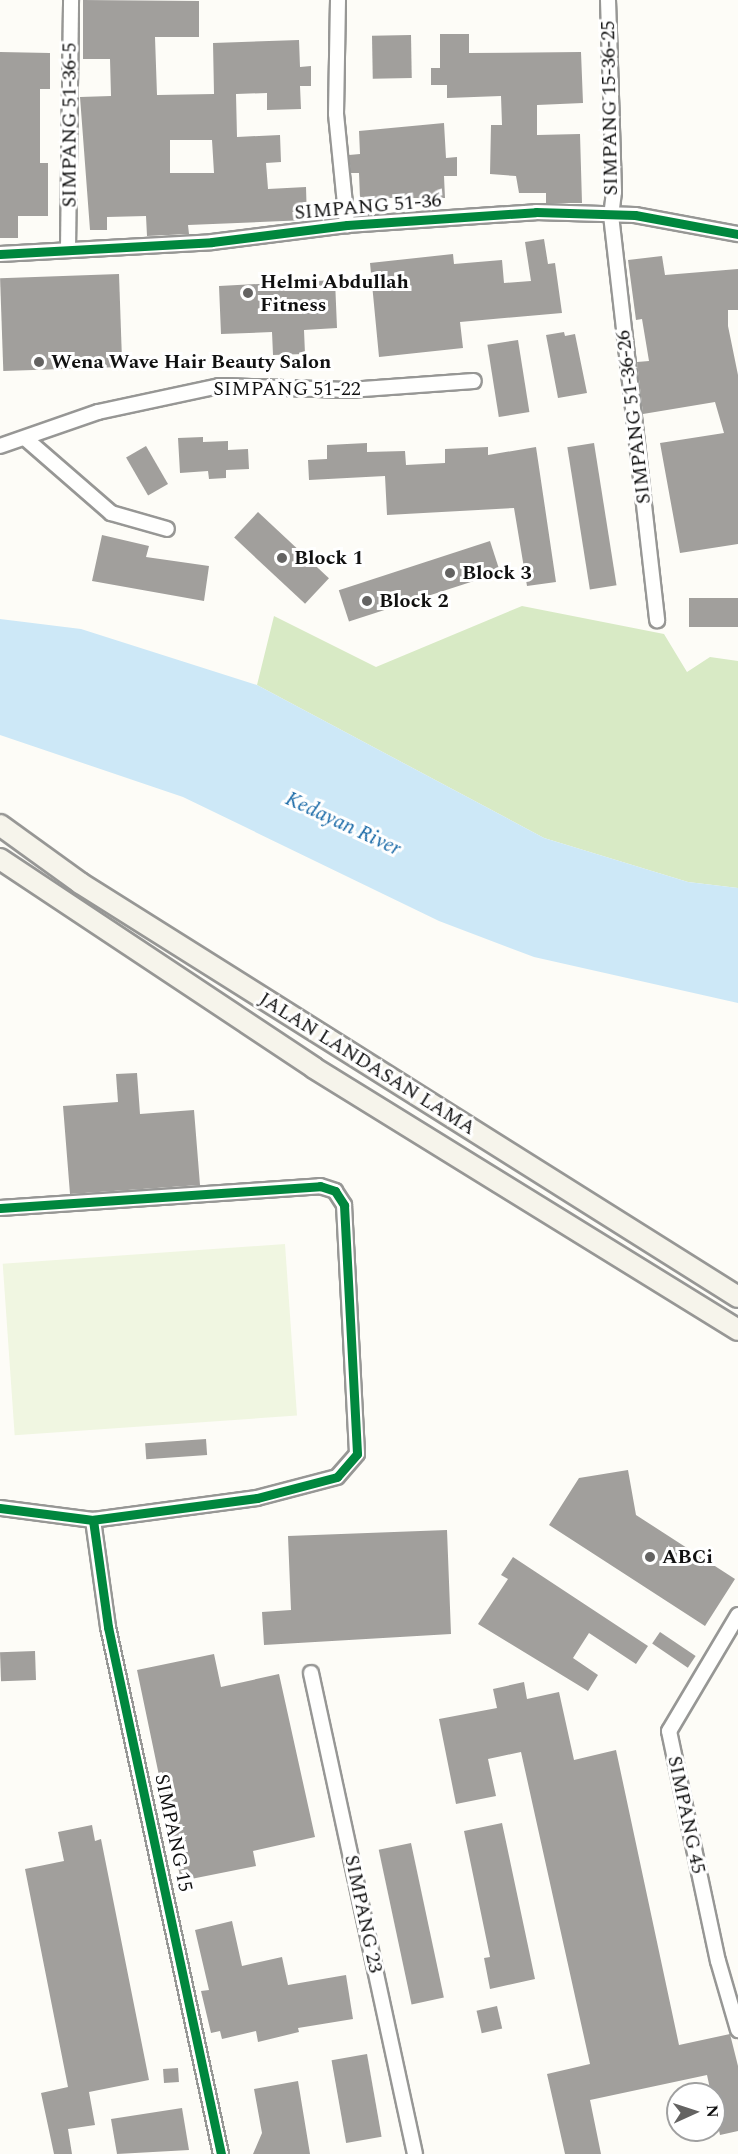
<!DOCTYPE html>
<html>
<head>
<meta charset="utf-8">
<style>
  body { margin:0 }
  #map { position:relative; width:738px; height:2154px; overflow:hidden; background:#fdfcf7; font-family:Spectral,serif }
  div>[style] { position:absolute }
  .forest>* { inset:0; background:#d8eac5 }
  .pitch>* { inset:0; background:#f0f6e1; transform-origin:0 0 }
  .water>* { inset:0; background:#cde8f7 }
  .building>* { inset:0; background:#a19f9c; transform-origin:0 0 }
  .roads { filter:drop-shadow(2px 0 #979795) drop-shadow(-2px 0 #979795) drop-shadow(0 2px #979795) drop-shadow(0 -2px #979795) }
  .minor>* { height:14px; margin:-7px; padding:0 7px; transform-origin:7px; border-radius:7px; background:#fffffe }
  .secondary>* { height:20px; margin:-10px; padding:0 10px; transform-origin:10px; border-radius:10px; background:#f6f4eb }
  .cycleway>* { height:9px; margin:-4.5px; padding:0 4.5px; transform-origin:4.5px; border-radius:4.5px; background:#00873e }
  .dots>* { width:16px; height:16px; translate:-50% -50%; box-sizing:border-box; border:3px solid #fff; border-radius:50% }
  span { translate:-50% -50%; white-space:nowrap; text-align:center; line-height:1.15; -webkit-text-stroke:6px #fff; paint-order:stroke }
  .street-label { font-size:20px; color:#111 }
  .poi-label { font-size:20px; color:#111; font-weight:700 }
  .left { translate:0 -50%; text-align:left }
  .water-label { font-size:21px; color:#1768a6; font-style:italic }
  .north { position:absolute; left:666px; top:2082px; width:60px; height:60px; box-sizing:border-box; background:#fff; border:2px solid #a0a0a0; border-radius:50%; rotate:87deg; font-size:16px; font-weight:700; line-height:24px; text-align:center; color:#111 }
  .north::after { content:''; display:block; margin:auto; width:21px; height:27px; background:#646362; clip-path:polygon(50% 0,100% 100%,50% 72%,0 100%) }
</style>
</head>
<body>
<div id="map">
  <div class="forest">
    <div style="clip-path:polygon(522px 606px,664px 634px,687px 672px,710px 657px,738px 661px,738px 888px,688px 882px,544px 838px,257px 685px,274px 616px,376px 667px)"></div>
  </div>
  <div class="pitch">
    <div style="left:285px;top:1244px;width:172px;height:283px;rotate:86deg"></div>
  </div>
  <div class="water">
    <div style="clip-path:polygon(0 619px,81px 629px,257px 685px,544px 838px,688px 882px,738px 888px,738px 1003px,534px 957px,439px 921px,183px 797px,0 735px)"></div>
  </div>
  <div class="building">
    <div style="clip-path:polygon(evenodd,83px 0,199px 1px,199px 37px,155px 37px,157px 95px,214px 94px,213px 43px,299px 40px,300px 67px,311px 66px,311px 86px,300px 86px,301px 109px,267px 110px,267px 93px,236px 94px,237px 137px,280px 135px,281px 162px,266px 163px,268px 189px,306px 187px,307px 220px,188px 225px,189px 234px,147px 236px,146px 216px,107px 217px,107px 230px,90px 230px,80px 97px,111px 96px,110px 59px,83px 59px,83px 0,170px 140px,212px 140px,214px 173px,170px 173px,170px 140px)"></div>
    <div style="clip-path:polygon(440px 34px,469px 34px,469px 53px,581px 52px,583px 103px,537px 105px,537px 135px,580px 134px,582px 203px,546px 203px,546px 193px,519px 193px,516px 176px,490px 174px,491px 125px,502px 125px,501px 96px,447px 98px,447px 85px,431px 85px,431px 68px,440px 68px)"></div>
    <div style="left:411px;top:35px;width:43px;height:39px;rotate:89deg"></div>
    <div style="clip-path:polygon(0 52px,50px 53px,50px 89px,40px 89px,40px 163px,48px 163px,48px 216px,18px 216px,18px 238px,0 238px)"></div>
    <div style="clip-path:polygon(444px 123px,446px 158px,457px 157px,457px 176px,444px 176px,445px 198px,360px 198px,359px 173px,351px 173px,349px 155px,360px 154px,359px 131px)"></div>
    <div style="clip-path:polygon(544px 239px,548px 264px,555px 263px,562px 313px,460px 322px,463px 348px,379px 357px,370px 263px,453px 254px,454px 264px,502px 260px,504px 283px,531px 281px,525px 242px)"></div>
    <div style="clip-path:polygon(662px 256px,665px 275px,738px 269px,738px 310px,728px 310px,728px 326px,738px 375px,738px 544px,680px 553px,660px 443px,724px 433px,715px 402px,643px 414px,637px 362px,649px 361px,642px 319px,636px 320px,628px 260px)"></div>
    <div style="left:119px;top:274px;width:93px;height:119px;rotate:88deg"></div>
    <div style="clip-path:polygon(335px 280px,337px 328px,304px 330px,305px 354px,273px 355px,272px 332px,221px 334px,219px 286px)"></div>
    <div style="clip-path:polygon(564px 332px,565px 336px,575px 334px,587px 393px,558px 398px,546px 335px)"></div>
    <div style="left:518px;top:340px;width:73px;height:31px;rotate:81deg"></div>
    <div style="clip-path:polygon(203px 437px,203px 442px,228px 441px,228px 450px,248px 449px,249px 469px,226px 470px,226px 478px,209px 479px,208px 471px,180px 473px,178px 438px)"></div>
    <div style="clip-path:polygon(367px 443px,367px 452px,405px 451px,406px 465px,445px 463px,445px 449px,488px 447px,488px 455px,536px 447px,556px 582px,527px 586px,514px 508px,387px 515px,385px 476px,309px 480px,308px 460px,327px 459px,327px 445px)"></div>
    <div style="left:594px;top:443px;width:144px;height:27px;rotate:81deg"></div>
    <div style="left:146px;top:446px;width:44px;height:23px;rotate:60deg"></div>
    <div style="left:258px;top:512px;width:97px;height:35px;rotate:43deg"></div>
    <div style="clip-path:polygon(102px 535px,149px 546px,146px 557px,209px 566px,204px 601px,92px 581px)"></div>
    <div style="left:490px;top:541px;width:33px;height:159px;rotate:72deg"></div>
    <div style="left:738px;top:598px;width:29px;height:49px;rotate:90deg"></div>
    <div style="clip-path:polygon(137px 1073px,140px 1114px,194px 1110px,200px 1185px,70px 1194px,63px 1106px,118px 1102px,116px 1074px)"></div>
    <div style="left:206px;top:1439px;width:16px;height:61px;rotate:86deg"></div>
    <div style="clip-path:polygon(628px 1470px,636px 1515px,735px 1579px,705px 1626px,549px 1525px,579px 1478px)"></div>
    <div style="clip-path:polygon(447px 1530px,451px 1634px,264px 1645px,262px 1612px,291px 1610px,288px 1536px)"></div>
    <div style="clip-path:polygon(513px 1557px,648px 1646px,636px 1664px,589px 1633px,573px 1658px,598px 1675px,588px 1691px,478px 1624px,508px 1579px,501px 1575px)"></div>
    <div style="left:660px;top:1632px;width:43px;height:14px;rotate:34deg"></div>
    <div style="left:35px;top:1651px;width:29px;height:35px;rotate:88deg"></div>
    <div style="clip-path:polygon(214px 1654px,221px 1687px,279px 1674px,315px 1837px,253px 1851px,256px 1866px,181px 1881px,137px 1670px)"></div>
    <div style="clip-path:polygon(524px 1682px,527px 1699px,559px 1692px,574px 1760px,616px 1750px,679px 2045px,730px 2034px,738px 2066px,738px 2131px,720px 2135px,707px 2075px,590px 2100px,601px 2154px,565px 2154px,547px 2074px,590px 2064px,521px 1752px,488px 1759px,496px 1796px,456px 1804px,439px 1719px,497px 1708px,493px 1689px)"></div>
    <div style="clip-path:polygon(502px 1823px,535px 1979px,490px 1989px,484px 1958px,490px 1957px,464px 1831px)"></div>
    <div style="clip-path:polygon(92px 1825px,95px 1841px,101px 1839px,149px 2080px,89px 2092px,95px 2125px,68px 2129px,72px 2154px,54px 2154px,41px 2093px,68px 2087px,25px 1869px,64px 1861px,58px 1832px)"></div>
    <div style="left:411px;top:1843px;width:158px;height:33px;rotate:78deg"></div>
    <div style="clip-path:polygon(232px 1921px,242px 1966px,282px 1957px,288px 1985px,346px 1975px,353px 2019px,298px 2028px,299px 2032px,258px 2042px,256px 2031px,222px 2039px,220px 2031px,211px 2033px,201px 1991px,209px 1990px,195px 1930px)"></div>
    <div style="left:497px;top:2006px;width:23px;height:21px;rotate:77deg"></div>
    <div style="left:367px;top:2054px;width:84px;height:36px;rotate:80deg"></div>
    <div style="left:178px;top:2068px;width:14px;height:15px;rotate:86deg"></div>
    <div style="clip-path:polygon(298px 2081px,310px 2154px,253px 2154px,262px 2133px,254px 2089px)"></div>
    <div style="clip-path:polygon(182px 2108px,189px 2150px,117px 2154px,111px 2119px)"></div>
  </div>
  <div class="roads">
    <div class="minor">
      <div style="left:338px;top:0;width:114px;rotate:91deg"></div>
      <div style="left:336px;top:114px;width:112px;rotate:84.3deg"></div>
      <div style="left:608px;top:0;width:192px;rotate:88.2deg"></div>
      <div style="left:614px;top:192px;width:23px;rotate:97deg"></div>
      <div style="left:611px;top:215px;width:408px;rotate:83.5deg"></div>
      <div style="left:68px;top:250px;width:250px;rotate:-89.3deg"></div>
      <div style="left:0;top:254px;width:212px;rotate:-3.2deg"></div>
      <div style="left:212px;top:242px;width:136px;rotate:-7.2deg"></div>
      <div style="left:347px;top:225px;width:189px;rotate:-3.9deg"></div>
      <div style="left:536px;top:212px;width:99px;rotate:1.7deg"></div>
      <div style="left:635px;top:215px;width:105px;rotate:10.5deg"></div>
      <div style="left:26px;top:439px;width:113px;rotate:41deg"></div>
      <div style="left:111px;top:513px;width:58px;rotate:15.9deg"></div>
      <div style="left:0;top:446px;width:104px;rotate:-19.1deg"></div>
      <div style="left:98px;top:412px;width:124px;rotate:-12.1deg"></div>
      <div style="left:219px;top:386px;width:130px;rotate:1.8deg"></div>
      <div style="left:349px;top:390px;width:125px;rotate:-4.1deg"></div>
      <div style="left:0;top:1208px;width:321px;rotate:-3.9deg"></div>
      <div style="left:320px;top:1186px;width:16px;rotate:18deg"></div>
      <div style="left:335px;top:1191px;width:17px;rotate:57deg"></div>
      <div style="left:344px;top:1205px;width:249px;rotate:87deg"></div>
      <div style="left:357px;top:1454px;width:30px;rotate:131deg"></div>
      <div style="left:337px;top:1477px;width:83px;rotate:165.3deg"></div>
      <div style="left:257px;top:1498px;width:165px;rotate:172.4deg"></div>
      <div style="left:93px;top:1520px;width:94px;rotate:-172.6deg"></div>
      <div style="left:93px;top:1520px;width:108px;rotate:82deg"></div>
      <div style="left:108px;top:1627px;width:539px;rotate:77.9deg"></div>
      <div style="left:738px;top:1615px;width:135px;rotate:120.7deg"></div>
      <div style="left:669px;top:1731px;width:235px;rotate:78deg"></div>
      <div style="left:718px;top:1961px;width:72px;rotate:73.8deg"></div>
      <div style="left:311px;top:1673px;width:492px;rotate:77.8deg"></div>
    </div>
    <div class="secondary">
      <div style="left:0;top:825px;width:99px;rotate:35.9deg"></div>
      <div style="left:80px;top:883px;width:777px;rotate:32.18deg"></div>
      <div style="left:0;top:859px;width:377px;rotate:33.6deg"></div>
      <div style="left:314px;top:1068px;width:498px;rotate:31.7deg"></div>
    </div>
  </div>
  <div class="cycleway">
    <div style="left:0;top:254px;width:212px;rotate:-3.2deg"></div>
    <div style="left:212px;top:242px;width:136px;rotate:-7.2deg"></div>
    <div style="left:347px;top:225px;width:189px;rotate:-3.9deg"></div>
    <div style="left:536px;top:212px;width:99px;rotate:1.7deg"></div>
    <div style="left:635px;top:215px;width:105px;rotate:10.5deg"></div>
    <div style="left:0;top:1208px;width:321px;rotate:-3.9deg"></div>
    <div style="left:320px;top:1186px;width:16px;rotate:18deg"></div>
    <div style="left:335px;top:1191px;width:17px;rotate:57deg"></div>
    <div style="left:344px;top:1205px;width:249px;rotate:87deg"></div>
    <div style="left:357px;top:1454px;width:30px;rotate:131deg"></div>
    <div style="left:337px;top:1477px;width:83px;rotate:165.3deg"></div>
    <div style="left:257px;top:1498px;width:165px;rotate:172.4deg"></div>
    <div style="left:93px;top:1520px;width:94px;rotate:-172.6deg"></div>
    <div style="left:93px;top:1520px;width:108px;rotate:82deg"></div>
    <div style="left:108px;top:1627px;width:539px;rotate:77.9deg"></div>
  </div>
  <div class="dots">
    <div style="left:248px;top:293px;background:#646362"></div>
    <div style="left:39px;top:362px;background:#646362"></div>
    <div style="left:282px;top:558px;background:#646362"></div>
    <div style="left:450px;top:573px;background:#646362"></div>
    <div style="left:367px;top:601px;background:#646362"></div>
    <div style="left:650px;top:1557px;background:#646362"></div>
  </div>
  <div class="street-label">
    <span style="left:610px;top:108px;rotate:-91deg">SIMPANG 15-36-25</span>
    <span style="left:70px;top:125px;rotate:-90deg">SIMPANG 51-36-5</span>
    <span style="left:368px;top:207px;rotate:-5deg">SIMPANG 51-36</span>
    <span style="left:287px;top:389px">SIMPANG 51-22</span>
    <span style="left:634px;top:417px;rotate:-97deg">SIMPANG 51-36-26</span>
    <span style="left:367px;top:1064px;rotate:32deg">JALAN LANDASAN LAMA</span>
    <span style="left:686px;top:1815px;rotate:78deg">SIMPANG 45</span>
    <span style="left:173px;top:1833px;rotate:78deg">SIMPANG 15</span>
    <span style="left:363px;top:1914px;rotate:78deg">SIMPANG 23</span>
  </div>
  <div class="poi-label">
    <span class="left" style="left:260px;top:294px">Helmi Abdullah<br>Fitness</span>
    <span class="left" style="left:51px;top:362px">Wena Wave Hair Beauty Salon</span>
    <span class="left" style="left:294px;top:558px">Block 1</span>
    <span class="left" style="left:462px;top:573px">Block 3</span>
    <span class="left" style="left:379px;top:601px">Block 2</span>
    <span class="left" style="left:662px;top:1557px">ABCi</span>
  </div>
  <div class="water-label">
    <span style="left:343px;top:824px;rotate:25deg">Kedayan River</span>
  </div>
  <div class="north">N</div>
</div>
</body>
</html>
